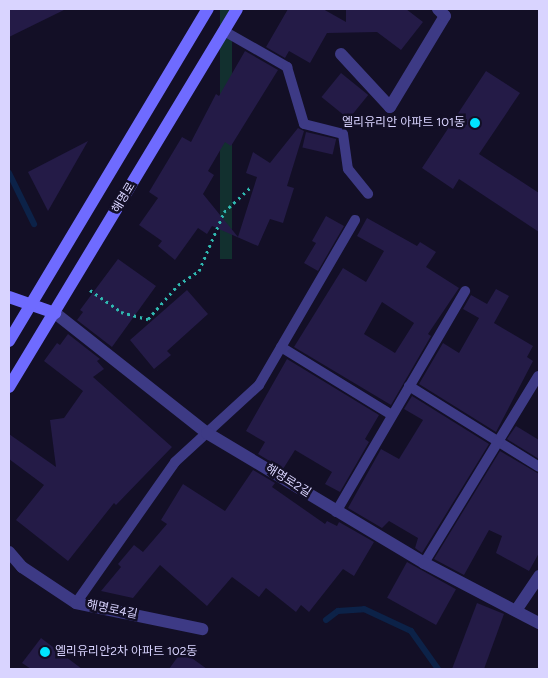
<!DOCTYPE html>
<html>
<head>
<meta charset="utf-8">
<style>
  body { margin:0 }
  #map { position:relative; width:548px; height:678px; overflow:hidden; background:#130f26; font-family:Figtree,"Noto Sans KR",sans-serif }
  div>[style] { position:absolute }
  .green>* { inset:0; background:#12302f; transform-origin:0 0 }
  .stream>* { height:6px; margin:-3px; padding:0 3px; transform-origin:3px; border-radius:3px; background:#0c2248 }
  .building>* { inset:0; background:#241b47; transform-origin:0 0 }
  .path>* { height:3px; margin-top:-1.5px; transform-origin:0; background:repeating-linear-gradient(90deg,#2fb8b0 0 2.5px,transparent 0 6.5px) }
  .lane>* { height:10px; margin:-5px; padding:0 5px; transform-origin:5px; border-radius:5px; background:#3d3a85 }
  .street>* { height:12px; margin:-6px; padding:0 6px; transform-origin:6px; border-radius:6px; background:#3d3a85 }
  .secondary>* { height:12px; margin:-6px; padding:0 6px; transform-origin:6px; border-radius:6px; background:#6f6bff }
  .dots>* { width:14px; height:14px; translate:-50% -50%; box-sizing:border-box; border:2px solid #130f26; border-radius:50% }
  span { translate:-50% -50%; white-space:nowrap; text-align:center; line-height:1.15; -webkit-text-stroke:5px #130f26; paint-order:stroke }
  .poi-label { font-size:12px; color:#d9d4ff }
  .right { translate:-100% -50%; text-align:right }
  .left { translate:0 -50%; text-align:left }
  .street-label { font-size:12px; color:#d9d4ff }
  .frame { position:absolute; inset:0; border:10px solid #d9d4ff; pointer-events:none }
</style>
</head>
<body>
<div id="map">
  <div class="green">
    <div style="left:220px;top:9px;width:12px;height:250px"></div>
  </div>
  <div class="stream">
    <div style="left:9px;top:173px;width:57px;rotate:63.9deg"></div>
    <div style="left:326px;top:620px;width:15px;rotate:-37deg"></div>
    <div style="left:338px;top:611px;width:26px;rotate:-4deg"></div>
    <div style="left:364px;top:609px;width:52px;rotate:25.1deg"></div>
    <div style="left:411px;top:631px;width:47px;rotate:54.6deg"></div>
  </div>
  <div class="building">
    <div style="clip-path:polygon(9px 9px,66px 9px,9px 37px)"></div>
    <div style="clip-path:polygon(288px 9px,323px 9px,346px 22px,346px 9px,406px 9px,423px 22px,401px 50px,377px 32px,327px 33px,310px 63px,289px 51px,285px 58px,266px 47px)"></div>
    <div style="clip-path:polygon(245px 51px,278px 70px,231px 146px,225px 142px,208px 171px,214px 175px,203px 194px,238px 237px,257px 177px,246px 173px,253px 152px,270px 163px,298px 128px,304px 131px,287px 186px,294px 188px,283px 223px,270px 219px,258px 246px,212px 226px,207px 234px,198px 228px,175px 260px,158px 246px,162px 241px,139px 225px,158px 198px,149px 192px,182px 137px,191px 142px,216px 94px,219px 96px)"></div>
    <div style="clip-path:polygon(486px 71px,520px 93px,479px 154px,539px 193px,539px 232px,459px 179px,453px 189px,422px 168px)"></div>
    <div style="left:341px;top:73px;width:35px;height:31px;rotate:39deg"></div>
    <div style="left:306px;top:132px;width:31px;height:16px;rotate:13deg"></div>
    <div style="clip-path:polygon(88px 141px,48px 211px,28px 172px)"></div>
    <div style="clip-path:polygon(326px 216px,344px 226px,318px 271px,304px 263px,316px 243px,312px 241px)"></div>
    <div style="clip-path:polygon(evenodd,367px 218px,417px 246px,420px 242px,436px 252px,426px 267px,459px 288px,428px 334px,431px 336px,391px 405px,294px 347px,343px 268px,366px 282px,384px 251px,357px 236px,367px 218px,382px 302px,414px 323px,395px 353px,364px 334px,382px 302px)"></div>
    <div style="clip-path:polygon(118px 259px,156px 286px,112px 347px,77px 320px,83px 312px,80px 310px)"></div>
    <div style="clip-path:polygon(496px 289px,509px 296px,494px 323px,533px 346px,527px 357px,533px 361px,496px 432px,419px 384px,443px 343px,459px 353px,479px 318px,463px 309px,471px 295px,487px 304px)"></div>
    <div style="clip-path:polygon(187px 290px,208px 314px,167px 351px,171px 355px,154px 369px,130px 340px)"></div>
    <div style="clip-path:polygon(68px 334px,100px 359px,97px 361px,104px 369px,93px 377px,172px 447px,116px 505px,114px 503px,68px 561px,16px 520px,44px 485px,9px 459px,9px 434px,56px 467px,50px 420px,64px 418px,83px 391px,44px 361px,57px 343px,60px 345px)"></div>
    <div style="clip-path:polygon(287px 359px,379px 415px,365px 439px,369px 442px,340px 492px,325px 484px,332px 472px,295px 450px,283px 469px,258px 454px,265px 442px,246px 431px)"></div>
    <div style="clip-path:polygon(412px 396px,489px 444px,422px 553px,415px 548px,418px 538px,389px 521px,382px 528px,348px 508px,381px 449px,399px 459px,423px 420px,404px 409px)"></div>
    <div style="clip-path:polygon(516px 426px,539px 440px,539px 459px,507px 439px)"></div>
    <div style="clip-path:polygon(500px 451px,539px 474px,539px 553px,529px 571px,496px 553px,502px 536px,489px 530px,464px 575px,434px 559px)"></div>
    <div style="clip-path:polygon(253px 470px,275px 483px,272px 487px,325px 524px,327px 521px,337px 526px,339px 522px,374px 542px,354px 576px,343px 569px,309px 612px,301px 605px,296px 612px,266px 588px,259px 597px,232px 577px,207px 606px,160px 565px,133px 598px,101px 591px,121px 567px,118px 564px,134px 545px,143px 552px,167px 524px,161px 520px,183px 484px,225px 511px)"></div>
    <div style="left:407px;top:562px;width:56px;height:41px;rotate:29deg"></div>
    <div style="clip-path:polygon(477px 603px,504px 614px,484px 669px,452px 669px)"></div>
    <div style="clip-path:polygon(41px 638px,82px 669px,31px 669px,22px 663px)"></div>
    <div style="clip-path:polygon(182px 651px,207px 669px,169px 669px)"></div>
  </div>
  <div class="path">
    <div style="left:90px;top:290px;width:38px;rotate:35deg"></div>
    <div style="left:121px;top:312px;width:28px;rotate:15deg"></div>
    <div style="left:148px;top:319px;width:45px;rotate:-48.6deg"></div>
    <div style="left:178px;top:285px;width:25px;rotate:-34deg"></div>
    <div style="left:199px;top:271px;width:64px;rotate:-67deg"></div>
    <div style="left:224px;top:212px;width:38px;rotate:-43deg"></div>
  </div>
  <div class="lane">
    <div style="left:224px;top:31px;width:73px;rotate:29.7deg"></div>
    <div style="left:287px;top:67px;width:59px;rotate:73.4deg"></div>
    <div style="left:304px;top:124px;width:40px;rotate:14.4deg"></div>
    <div style="left:343px;top:134px;width:35px;rotate:82deg"></div>
    <div style="left:348px;top:169px;width:32px;rotate:51deg"></div>
    <div style="left:281px;top:347px;width:130px;rotate:31.5deg"></div>
    <div style="left:409px;top:386px;width:153px;rotate:31.9deg"></div>
    <div style="left:336px;top:512px;width:256px;rotate:-59.7deg"></div>
    <div style="left:424px;top:563px;width:219px;rotate:-58.6deg"></div>
    <div style="left:76px;top:603px;width:172px;rotate:-54.9deg"></div>
    <div style="left:175px;top:462px;width:114px;rotate:-42.5deg"></div>
    <div style="left:259px;top:385px;width:191px;rotate:-59.8deg"></div>
  </div>
  <div class="street">
    <div style="left:341px;top:54px;width:72px;rotate:47.2deg"></div>
    <div style="left:390px;top:107px;width:106px;rotate:-58.9deg"></div>
    <div style="left:445px;top:16px;width:10px;rotate:-135deg"></div>
    <div style="left:55px;top:313px;width:194px;rotate:38.3deg"></div>
    <div style="left:207px;top:433px;width:253px;rotate:30.9deg"></div>
    <div style="left:424px;top:563px;width:130px;rotate:27.6deg"></div>
    <div style="left:9px;top:552px;width:20px;rotate:49deg"></div>
    <div style="left:22px;top:567px;width:65px;rotate:33.7deg"></div>
    <div style="left:76px;top:603px;width:129px;rotate:11.7deg"></div>
    <div style="left:517px;top:609px;width:40px;rotate:-56deg"></div>
  </div>
  <div class="secondary">
    <div style="left:9px;top:297px;width:49px;rotate:19.2deg"></div>
    <div style="left:9px;top:341px;width:387px;rotate:-59.1deg"></div>
    <div style="left:9px;top:387px;width:441px;rotate:-58.9deg"></div>
  </div>
  <div class="dots">
    <div style="left:475px;top:123px;background:#00e5ff"></div>
    <div style="left:45px;top:652px;background:#00e5ff"></div>
  </div>
  <div class="poi-label">
    <span class="right" style="left:465px;top:123px">엘리유리안 아파트 101동</span>
    <span class="left" style="left:55px;top:652px">엘리유리안2차 아파트 102동</span>
  </div>
  <div class="street-label">
    <span style="left:124px;top:198px;rotate:-59deg">해명로</span>
    <span style="left:288px;top:481px;rotate:32deg">해명로2길</span>
    <span style="left:112px;top:610px;rotate:12deg">해명로4길</span>
  </div>
  <div class="frame"></div>
</div>
</body>
</html>
